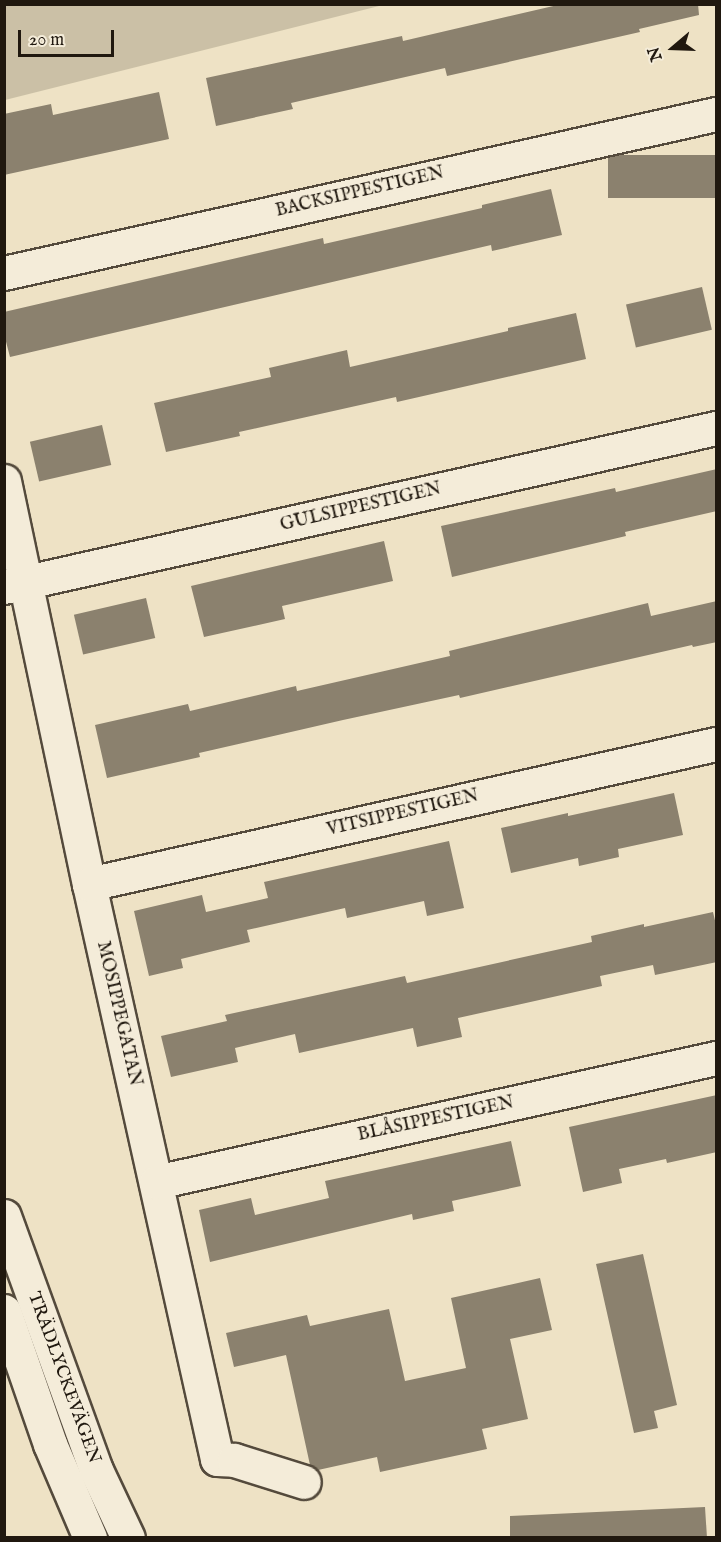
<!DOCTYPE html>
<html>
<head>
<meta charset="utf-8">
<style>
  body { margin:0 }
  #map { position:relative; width:721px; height:1542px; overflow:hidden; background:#eee2c5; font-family:"IM FELL English",serif }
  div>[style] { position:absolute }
  .green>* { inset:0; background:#cbc0a6 }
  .building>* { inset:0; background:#8b816e; transform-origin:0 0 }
  .roads { filter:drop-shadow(2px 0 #544a3c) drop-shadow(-2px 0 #544a3c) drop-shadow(0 2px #544a3c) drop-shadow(0 -2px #544a3c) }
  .minor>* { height:33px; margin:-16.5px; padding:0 16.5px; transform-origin:16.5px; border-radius:16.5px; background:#f4ecd9 }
  .tertiary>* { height:33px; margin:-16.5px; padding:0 16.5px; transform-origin:16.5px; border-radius:16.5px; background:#f4ecd9 }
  span { translate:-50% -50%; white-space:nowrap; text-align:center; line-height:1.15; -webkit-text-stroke:4.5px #f4ecd9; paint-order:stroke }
  .street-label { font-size:18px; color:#20180f }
  .frame { position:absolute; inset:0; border:6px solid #20180f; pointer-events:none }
  .north { position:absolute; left:643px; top:18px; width:60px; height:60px; -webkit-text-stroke:4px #f4ecd9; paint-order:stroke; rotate:251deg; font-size:16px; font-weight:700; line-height:24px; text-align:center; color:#20180f }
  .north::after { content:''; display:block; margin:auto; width:21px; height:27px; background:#20180f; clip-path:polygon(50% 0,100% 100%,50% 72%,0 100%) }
  .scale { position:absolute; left:18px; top:30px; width:96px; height:27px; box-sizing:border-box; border:3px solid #20180f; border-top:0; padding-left:8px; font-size:18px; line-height:21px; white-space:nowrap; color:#20180f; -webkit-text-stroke:4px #f4ecd9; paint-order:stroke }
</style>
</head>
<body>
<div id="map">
  <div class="green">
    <div style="clip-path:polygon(5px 4px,383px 4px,383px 5px,5px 100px)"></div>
  </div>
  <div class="building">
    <div style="clip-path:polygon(562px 4px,698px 4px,699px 15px,639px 29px,640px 32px,447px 76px,445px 68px,291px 103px,293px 109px,216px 126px,206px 78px,402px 36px,403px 41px)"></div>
    <div style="clip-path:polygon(159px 92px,169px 139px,4px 175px,4px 114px,51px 104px,53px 115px)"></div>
    <div style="left:717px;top:155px;width:43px;height:109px;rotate:90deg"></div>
    <div style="clip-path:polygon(551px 189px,562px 235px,492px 251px,491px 245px,10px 357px,4px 334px,4px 312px,323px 238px,324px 244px,482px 208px,482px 205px)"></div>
    <div style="left:702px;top:287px;width:44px;height:78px;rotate:77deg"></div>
    <div style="clip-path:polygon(576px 313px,586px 359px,397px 402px,396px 397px,239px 432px,240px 436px,166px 452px,154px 403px,271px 377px,269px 368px,347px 350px,350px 367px,508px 331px,508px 328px)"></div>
    <div style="left:102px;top:425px;width:41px;height:74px;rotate:77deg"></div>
    <div style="clip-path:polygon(717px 469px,717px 511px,625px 532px,626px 536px,452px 577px,441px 526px,615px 488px,616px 492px)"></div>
    <div style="clip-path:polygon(384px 541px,393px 581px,282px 606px,285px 619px,204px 637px,191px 586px)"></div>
    <div style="left:146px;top:598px;width:41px;height:74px;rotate:77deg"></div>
    <div style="clip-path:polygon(717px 601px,717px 642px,693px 647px,692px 645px,460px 698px,459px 695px,343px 720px,199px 753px,200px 757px,107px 778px,95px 725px,188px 704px,190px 711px,296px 686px,297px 691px,450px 656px,449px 651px,648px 603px,651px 616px)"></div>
    <div style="clip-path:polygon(674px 793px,683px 835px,618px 849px,619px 857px,579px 866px,578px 858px,511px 873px,501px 828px,568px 813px,568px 816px)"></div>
    <div style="clip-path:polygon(449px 841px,464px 908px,427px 916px,424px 901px,347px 918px,345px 908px,247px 930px,250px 942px,181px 959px,183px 968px,149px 976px,134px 911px,202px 895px,206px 912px,268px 898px,264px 882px)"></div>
    <div style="clip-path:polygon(713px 912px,717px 929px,717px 962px,655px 975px,653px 965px,600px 976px,602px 986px,458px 1018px,462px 1037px,417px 1047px,413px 1028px,299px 1053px,295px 1034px,235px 1048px,238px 1062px,171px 1077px,161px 1036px,227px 1021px,225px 1015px,405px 976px,407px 983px,592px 942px,591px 936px,644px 924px,644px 927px)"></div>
    <div style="clip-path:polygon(717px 1095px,717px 1152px,667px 1163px,666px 1159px,619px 1169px,622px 1183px,583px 1192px,569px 1127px)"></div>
    <div style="clip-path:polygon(511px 1141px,521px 1186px,452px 1201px,454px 1211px,413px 1220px,412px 1214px,210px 1262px,199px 1210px,251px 1198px,255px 1215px,329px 1198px,325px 1181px)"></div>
    <div style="clip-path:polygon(643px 1254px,677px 1405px,654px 1411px,658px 1428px,634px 1433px,596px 1264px)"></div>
    <div style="clip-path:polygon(540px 1278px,552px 1330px,510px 1339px,528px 1419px,482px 1429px,487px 1449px,380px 1472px,377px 1457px,318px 1470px,310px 1465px,286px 1355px,234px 1367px,226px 1333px,307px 1315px,310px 1326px,389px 1309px,405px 1381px,466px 1368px,451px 1298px)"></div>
    <div style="clip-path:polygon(705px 1507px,707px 1538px,510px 1538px,510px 1516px)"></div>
  </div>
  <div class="roads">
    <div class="minor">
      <div style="left:4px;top:273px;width:730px;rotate:-12.59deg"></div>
      <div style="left:4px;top:481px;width:412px;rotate:78.1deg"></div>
      <div style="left:89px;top:884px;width:589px;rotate:77.45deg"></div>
      <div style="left:217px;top:1459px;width:17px;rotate:3deg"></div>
      <div style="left:234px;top:1460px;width:73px;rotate:17.4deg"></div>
      <div style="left:4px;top:587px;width:730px;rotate:-12.59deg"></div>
      <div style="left:89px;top:884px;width:642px;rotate:-12.59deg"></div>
      <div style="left:156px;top:1182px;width:574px;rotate:-12.49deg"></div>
    </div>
    <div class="tertiary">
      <div style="left:4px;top:1216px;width:270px;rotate:70.1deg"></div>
      <div style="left:96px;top:1470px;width:75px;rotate:64.8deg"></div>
      <div style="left:4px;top:1311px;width:141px;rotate:70.9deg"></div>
      <div style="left:50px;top:1444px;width:102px;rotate:66.9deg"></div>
    </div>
  </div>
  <div class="street-label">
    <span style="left:360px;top:193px;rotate:-13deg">BACKSIPPESTIGEN</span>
    <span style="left:361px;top:508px;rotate:-13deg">GULSIPPESTIGEN</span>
    <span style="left:403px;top:814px;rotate:-13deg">VITSIPPESTIGEN</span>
    <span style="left:118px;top:1014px;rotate:77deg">MOSIPPEGATAN</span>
    <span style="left:436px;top:1120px;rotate:-12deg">BLÅSIPPESTIGEN</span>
    <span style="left:63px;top:1378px;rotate:70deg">TRÄDLYCKEVÄGEN</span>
  </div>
  <div class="frame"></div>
  <div class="north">N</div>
  <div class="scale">20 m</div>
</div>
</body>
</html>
